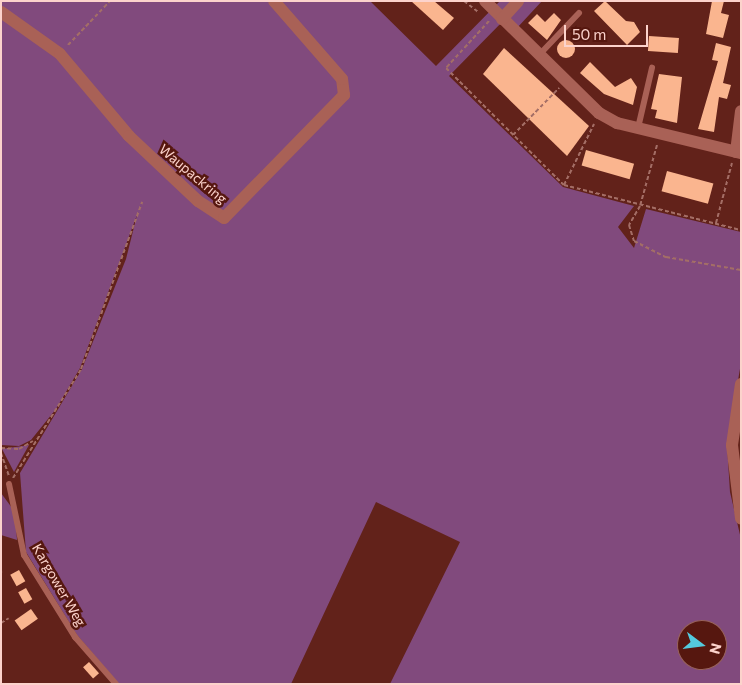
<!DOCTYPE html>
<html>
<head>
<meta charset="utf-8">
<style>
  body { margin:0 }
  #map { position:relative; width:742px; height:685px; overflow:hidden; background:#62221a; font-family:Commissioner,sans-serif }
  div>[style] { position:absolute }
  .green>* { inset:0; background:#814a7d }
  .building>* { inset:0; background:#fab58f; transform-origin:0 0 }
  .round { border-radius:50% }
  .path>* { height:2px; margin-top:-1px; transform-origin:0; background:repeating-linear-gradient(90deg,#a46e66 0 4px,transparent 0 6.5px) }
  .lane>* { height:6px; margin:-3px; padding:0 3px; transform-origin:3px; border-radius:3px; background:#a96156 }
  .street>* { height:12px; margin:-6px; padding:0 6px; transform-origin:6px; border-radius:6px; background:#a96156 }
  span { translate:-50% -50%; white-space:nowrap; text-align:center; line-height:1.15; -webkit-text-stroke:5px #56170f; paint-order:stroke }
  .street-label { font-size:14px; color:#fcd3cc }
  .frame { position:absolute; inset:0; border:2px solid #fcd3cc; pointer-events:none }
  .north { position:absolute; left:677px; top:620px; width:50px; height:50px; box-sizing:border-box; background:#56170f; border:1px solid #98625b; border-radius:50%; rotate:105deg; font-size:14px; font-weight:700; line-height:20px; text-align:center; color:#fcd3cc }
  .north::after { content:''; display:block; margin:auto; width:18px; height:22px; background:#54cadd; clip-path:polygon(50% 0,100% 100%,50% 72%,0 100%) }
  .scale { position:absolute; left:564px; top:25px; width:84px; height:22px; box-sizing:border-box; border:2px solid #fcd3cc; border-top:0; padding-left:6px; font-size:15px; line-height:18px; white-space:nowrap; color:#fcd3cc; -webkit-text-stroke:4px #56170f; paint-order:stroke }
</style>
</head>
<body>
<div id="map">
  <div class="green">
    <div style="clip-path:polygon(evenodd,1px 1px,370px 1px,436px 66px,500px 1px,542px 1px,517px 28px,506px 18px,449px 76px,563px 187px,634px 206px,618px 227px,634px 248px,646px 209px,741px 232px,741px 363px,727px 445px,730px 492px,741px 539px,741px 684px,390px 684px,460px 542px,376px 502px,291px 684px,119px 684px,77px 635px,26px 552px,20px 473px,82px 369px,126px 259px,137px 215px,80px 368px,56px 409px,31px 440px,19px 446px,1px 445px,1px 1px,687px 630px,717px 630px,717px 660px,687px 660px,687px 630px)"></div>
    <div style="clip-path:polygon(29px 445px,14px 472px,2px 449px)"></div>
    <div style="clip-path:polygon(1px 493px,15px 512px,17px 540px,1px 535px)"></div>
  </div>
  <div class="building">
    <div style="clip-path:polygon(411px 1px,434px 1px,454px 18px,443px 30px)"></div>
    <div style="clip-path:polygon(605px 1px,626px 21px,634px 22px,640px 32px,627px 45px,594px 11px)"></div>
    <div style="clip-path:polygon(712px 1px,724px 1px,721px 13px,729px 15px,723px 38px,706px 34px)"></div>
    <div style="clip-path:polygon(554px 13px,561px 20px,547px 40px,528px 23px,537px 14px,545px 22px)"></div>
    <div style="left:649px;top:36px;width:30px;height:15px;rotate:4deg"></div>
    <div class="round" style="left:557px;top:40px;width:18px;height:18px"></div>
    <div style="clip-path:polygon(716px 43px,731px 47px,723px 83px,731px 85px,727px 99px,719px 97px,714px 132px,698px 129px,718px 61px,712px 60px)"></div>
    <div style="clip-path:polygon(504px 48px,589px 126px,567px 156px,483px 74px)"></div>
    <div style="clip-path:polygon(590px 62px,615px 87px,631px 78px,637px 87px,633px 105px,604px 94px,580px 73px)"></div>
    <div style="clip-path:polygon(659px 74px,682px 77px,677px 123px,655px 118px,657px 110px,651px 109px)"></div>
    <div style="left:586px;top:150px;width:50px;height:16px;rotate:16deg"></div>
    <div style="left:667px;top:171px;width:48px;height:21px;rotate:15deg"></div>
    <div style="left:19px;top:570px;width:13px;height:10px;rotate:61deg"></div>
    <div style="left:26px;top:588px;width:13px;height:9px;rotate:61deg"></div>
    <div style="left:31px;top:609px;width:12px;height:20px;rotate:55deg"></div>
    <div style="left:89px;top:662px;width:15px;height:8px;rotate:48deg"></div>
  </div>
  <div class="path">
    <div style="left:464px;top:1px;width:18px;rotate:38deg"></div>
    <div style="left:489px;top:21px;width:64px;rotate:132.5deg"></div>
    <div style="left:446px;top:68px;width:166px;rotate:44.8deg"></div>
    <div style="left:564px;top:185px;width:183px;rotate:14.3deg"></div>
    <div style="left:68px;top:45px;width:61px;rotate:-46.3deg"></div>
    <div style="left:513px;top:135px;width:66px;rotate:-45.6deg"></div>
    <div style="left:657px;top:145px;width:63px;rotate:105.6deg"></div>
    <div style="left:640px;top:206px;width:22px;rotate:120deg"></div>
    <div style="left:629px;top:225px;width:17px;rotate:73deg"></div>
    <div style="left:634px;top:241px;width:36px;rotate:27deg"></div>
    <div style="left:666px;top:257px;width:76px;rotate:9.8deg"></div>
    <div style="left:564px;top:185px;width:68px;rotate:-63.8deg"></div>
    <div style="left:716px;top:223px;width:62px;rotate:-75.1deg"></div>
    <div style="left:1px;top:448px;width:18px;rotate:3deg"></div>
    <div style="left:19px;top:449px;width:16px;rotate:-30deg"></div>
    <div style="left:1px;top:453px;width:24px;rotate:71deg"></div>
    <div style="left:13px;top:478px;width:128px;rotate:-58deg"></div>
    <div style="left:81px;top:369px;width:178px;rotate:-69.9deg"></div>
    <div style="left:1px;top:572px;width:1px;rotate:-45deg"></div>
    <div style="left:1px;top:623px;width:9px;rotate:-32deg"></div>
  </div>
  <div class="lane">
    <div style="left:539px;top:55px;width:58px;rotate:-46.4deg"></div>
    <div style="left:638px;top:128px;width:62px;rotate:-76.9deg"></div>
    <div style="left:9px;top:484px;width:73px;rotate:78.1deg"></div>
    <div style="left:24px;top:555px;width:97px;rotate:58.1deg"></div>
    <div style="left:75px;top:637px;width:62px;rotate:48.9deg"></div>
  </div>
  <div class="street">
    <div style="left:485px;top:1px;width:160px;rotate:44.5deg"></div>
    <div style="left:599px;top:113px;width:21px;rotate:29deg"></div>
    <div style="left:617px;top:123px;width:128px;rotate:13.6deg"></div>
    <div style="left:1px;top:12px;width:72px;rotate:35.4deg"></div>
    <div style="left:60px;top:54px;width:107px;rotate:49.9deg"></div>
    <div style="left:129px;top:136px;width:95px;rotate:43.3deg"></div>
    <div style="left:198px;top:201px;width:31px;rotate:33deg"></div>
    <div style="left:224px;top:218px;width:172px;rotate:-45.7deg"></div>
    <div style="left:344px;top:95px;width:16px;rotate:-97deg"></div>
    <div style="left:342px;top:79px;width:103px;rotate:-131.1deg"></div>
    <div style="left:502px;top:19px;width:24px;rotate:-48deg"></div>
    <div style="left:736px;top:152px;width:41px;rotate:-83deg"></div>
    <div style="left:741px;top:384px;width:62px;rotate:98.4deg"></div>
    <div style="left:732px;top:445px;width:74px;rotate:83deg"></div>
  </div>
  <div class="street-label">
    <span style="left:193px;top:174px;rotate:40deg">Waupackring</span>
    <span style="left:59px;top:585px;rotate:60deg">Kargower Weg</span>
  </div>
  <div class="frame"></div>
  <div class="north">N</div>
  <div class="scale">50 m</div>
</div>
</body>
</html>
